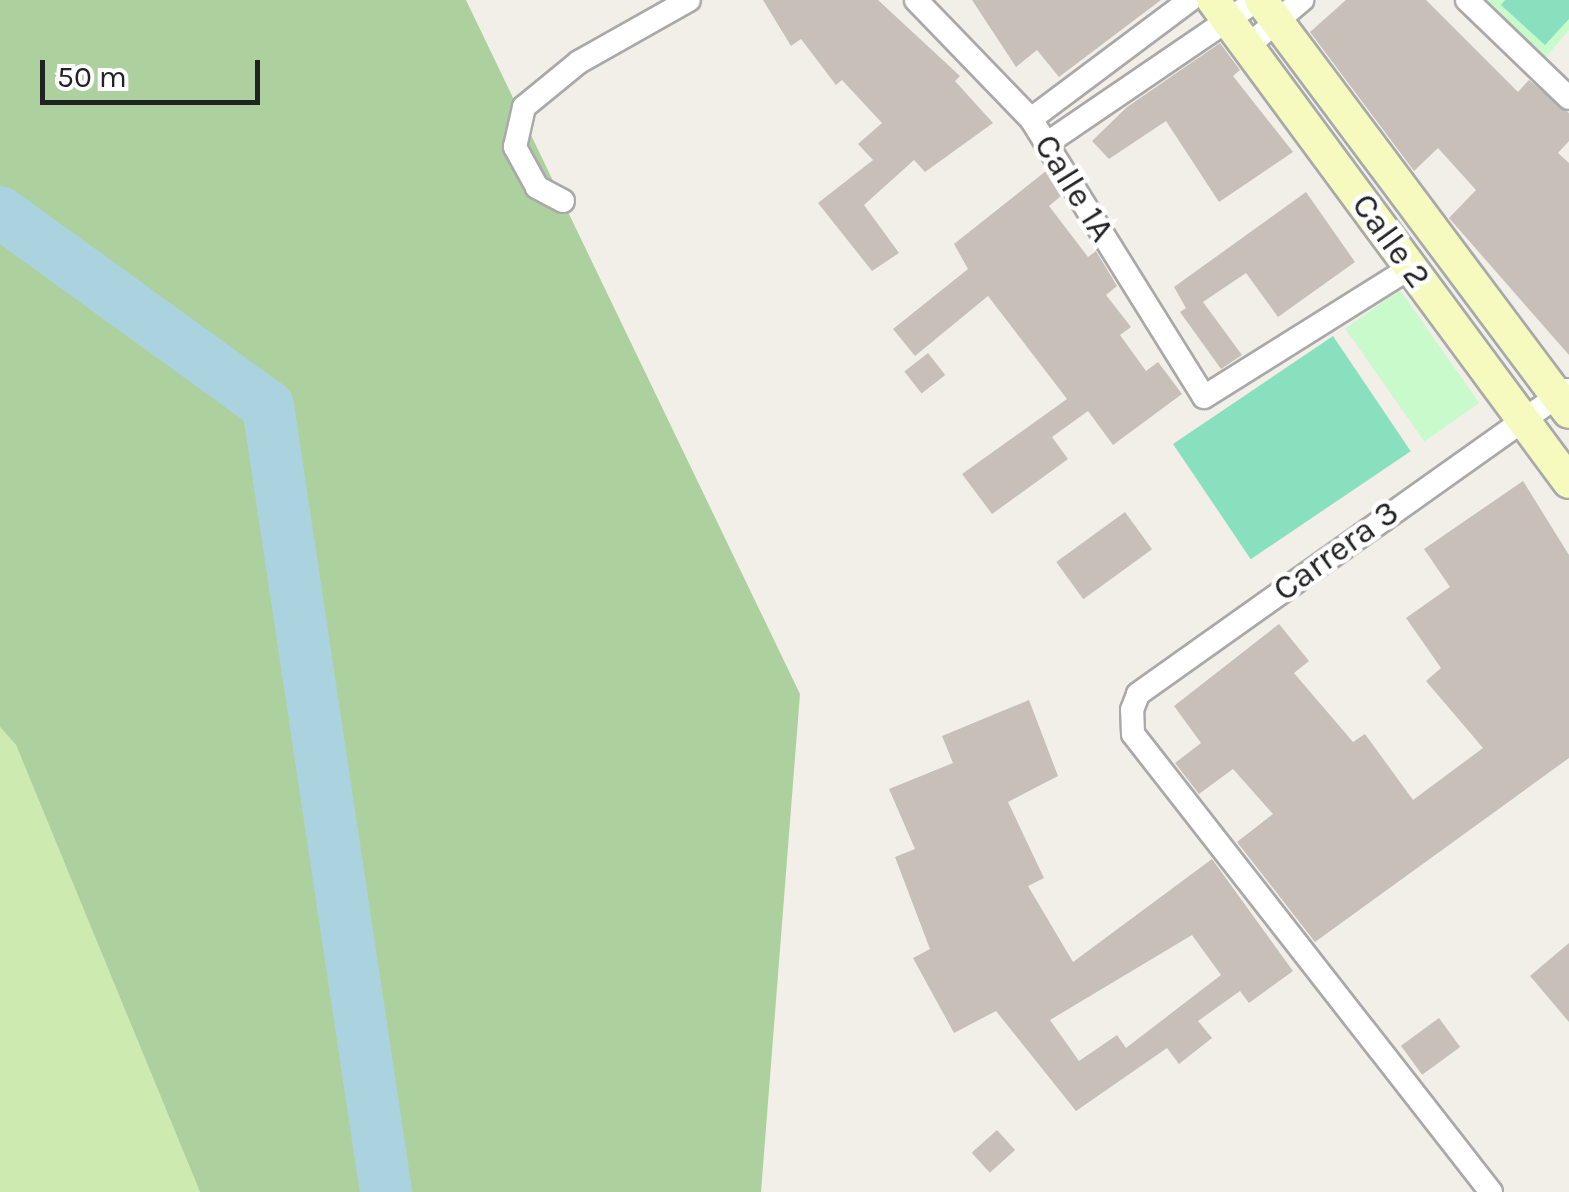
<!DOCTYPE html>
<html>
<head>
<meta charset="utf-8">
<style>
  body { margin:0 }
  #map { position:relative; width:1569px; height:1192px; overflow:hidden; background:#f2efe9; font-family:Karla,sans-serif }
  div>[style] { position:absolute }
  .grass>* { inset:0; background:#cdebb0 }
  .forest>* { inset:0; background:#add19e }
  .park>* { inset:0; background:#c8facc; transform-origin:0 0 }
  .pitch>* { inset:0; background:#88e0be; transform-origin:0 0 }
  .river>* { height:52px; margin:-26px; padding:0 26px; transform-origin:26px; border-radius:26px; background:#aad3df }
  .building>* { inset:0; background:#c7bfb8; transform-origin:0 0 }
  .roads { filter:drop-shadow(2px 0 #a9a9a9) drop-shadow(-2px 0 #a9a9a9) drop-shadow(0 2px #a9a9a9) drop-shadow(0 -2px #a9a9a9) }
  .minor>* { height:22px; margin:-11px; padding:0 11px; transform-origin:11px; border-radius:11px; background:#fff }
  .secondary>* { height:32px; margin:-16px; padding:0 16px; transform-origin:16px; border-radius:16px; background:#f7fabf }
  span { translate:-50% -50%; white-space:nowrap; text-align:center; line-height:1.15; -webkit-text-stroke:9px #fff; paint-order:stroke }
  .street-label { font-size:35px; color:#222 }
  .scale { position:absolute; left:40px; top:60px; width:220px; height:45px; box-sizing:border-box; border:5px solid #222; border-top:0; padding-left:12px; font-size:30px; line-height:35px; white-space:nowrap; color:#222; -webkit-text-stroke:8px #fff; paint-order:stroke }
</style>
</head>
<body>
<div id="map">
  <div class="grass">
    <div style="clip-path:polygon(0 727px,16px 745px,200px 1192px,0 1192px)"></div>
  </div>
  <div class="forest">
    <div style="clip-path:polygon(0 0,466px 0,800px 694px,761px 1192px,200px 1192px,16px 745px,0 727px)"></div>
  </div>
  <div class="park">
    <div style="clip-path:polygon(1477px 0,1569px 0,1569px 30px,1544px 59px)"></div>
    <div style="left:1400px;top:290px;width:138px;height:67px;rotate:55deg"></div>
  </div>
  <div class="pitch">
    <div style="clip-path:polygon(1505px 0,1569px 0,1569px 19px,1545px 45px,1501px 5px)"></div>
    <div style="left:1333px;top:336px;width:139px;height:193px;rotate:56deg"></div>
  </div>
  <div class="river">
    <div style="left:0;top:212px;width:331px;rotate:35.9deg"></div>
    <div style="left:268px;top:406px;width:795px;rotate:81.46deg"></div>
  </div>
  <div class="building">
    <div style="clip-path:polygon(763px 0,878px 0,960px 76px,955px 81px,993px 123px,925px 172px,914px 160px,864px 205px,899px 253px,872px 271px,818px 203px,873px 160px,858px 144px,882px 123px,842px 80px,836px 85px,801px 39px,791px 46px)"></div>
    <div style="clip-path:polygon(972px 0,1161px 0,1059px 77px,1037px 50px,1016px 67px)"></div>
    <div style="clip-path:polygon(1346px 0,1426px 0,1518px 92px,1529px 80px,1569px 113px,1569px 141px,1558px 153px,1569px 163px,1569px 355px,1449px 218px,1476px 190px,1438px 148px,1414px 171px,1310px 32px)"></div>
    <div style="clip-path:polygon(1220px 43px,1240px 70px,1233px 76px,1293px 152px,1219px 202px,1166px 121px,1109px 159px,1092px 141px,1127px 107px)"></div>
    <div style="clip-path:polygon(1046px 171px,1061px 196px,1049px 206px,1088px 257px,1096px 251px,1117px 286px,1106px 295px,1131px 327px,1120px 335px,1146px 371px,1158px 362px,1182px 394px,1113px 445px,1088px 411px,1052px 437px,1068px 459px,992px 514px,962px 474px,1067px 399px,988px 296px,915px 356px,893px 329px,968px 269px,954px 244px)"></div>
    <div style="clip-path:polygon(1306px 192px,1355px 262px,1278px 317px,1246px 273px,1203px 302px,1242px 355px,1221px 369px,1180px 312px,1186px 308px,1174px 287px)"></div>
    <div style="left:928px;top:353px;width:28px;height:30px;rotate:52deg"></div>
    <div style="clip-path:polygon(1523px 481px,1569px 555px,1569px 758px,1315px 942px,1237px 842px,1273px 814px,1233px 769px,1199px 794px,1175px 763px,1201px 743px,1174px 706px,1279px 624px,1309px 661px,1294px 673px,1353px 742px,1365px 734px,1413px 800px,1483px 748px,1426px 681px,1441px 668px,1406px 618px,1450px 587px,1424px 549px)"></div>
    <div style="left:1125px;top:512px;width:46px;height:85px;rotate:54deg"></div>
    <div style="clip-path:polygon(evenodd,1029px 700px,1058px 776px,1008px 802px,1044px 878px,1028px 886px,1073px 962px,1212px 859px,1293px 971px,1249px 1003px,1240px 991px,1198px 1021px,1212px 1038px,1179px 1064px,1167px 1048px,1076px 1111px,996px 1011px,954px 1033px,913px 958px,930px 949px,895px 857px,915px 849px,889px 789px,953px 763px,942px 736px,1029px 700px,1192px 935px,1221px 975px,1126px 1048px,1117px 1035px,1079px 1061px,1050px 1020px,1192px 935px)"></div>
    <div style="clip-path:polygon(1569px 943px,1569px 1022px,1530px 976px)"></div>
    <div style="left:1439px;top:1018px;width:36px;height:47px;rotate:54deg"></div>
    <div style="left:997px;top:1130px;width:27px;height:34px;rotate:48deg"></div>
  </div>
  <div class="roads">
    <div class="minor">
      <div style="left:916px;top:0;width:165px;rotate:46deg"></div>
      <div style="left:1031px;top:119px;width:327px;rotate:58.1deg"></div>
      <div style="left:1204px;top:397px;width:244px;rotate:-32.1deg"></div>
      <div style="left:1467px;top:0;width:141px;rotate:43.9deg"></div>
      <div style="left:1249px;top:45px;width:70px;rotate:-40.3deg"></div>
      <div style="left:1031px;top:119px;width:199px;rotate:-36.8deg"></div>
      <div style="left:1046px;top:144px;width:255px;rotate:-34.3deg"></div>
      <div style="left:563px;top:201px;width:30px;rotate:-152deg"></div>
      <div style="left:537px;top:187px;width:46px;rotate:-118.8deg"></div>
      <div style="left:515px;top:147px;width:41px;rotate:-77.3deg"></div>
      <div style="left:524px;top:107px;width:71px;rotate:-39.3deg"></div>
      <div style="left:579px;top:62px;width:126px;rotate:-29.4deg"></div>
      <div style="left:1491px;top:1192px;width:581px;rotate:-128.01deg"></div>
      <div style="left:1133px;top:734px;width:24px;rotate:-92deg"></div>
      <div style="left:1132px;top:710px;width:17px;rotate:-69deg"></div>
      <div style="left:1138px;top:694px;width:525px;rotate:-35.39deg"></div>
    </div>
    <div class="secondary">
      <div style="left:1213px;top:0;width:599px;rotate:53.55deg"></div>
      <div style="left:1261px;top:0;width:514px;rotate:53.22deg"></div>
    </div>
  </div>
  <div class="street-label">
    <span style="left:1074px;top:188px;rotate:58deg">Calle 1A</span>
    <span style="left:1391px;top:241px;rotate:54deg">Calle 2</span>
    <span style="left:1336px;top:551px;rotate:-36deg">Carrera 3</span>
  </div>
  <div class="scale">50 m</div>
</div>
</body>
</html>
